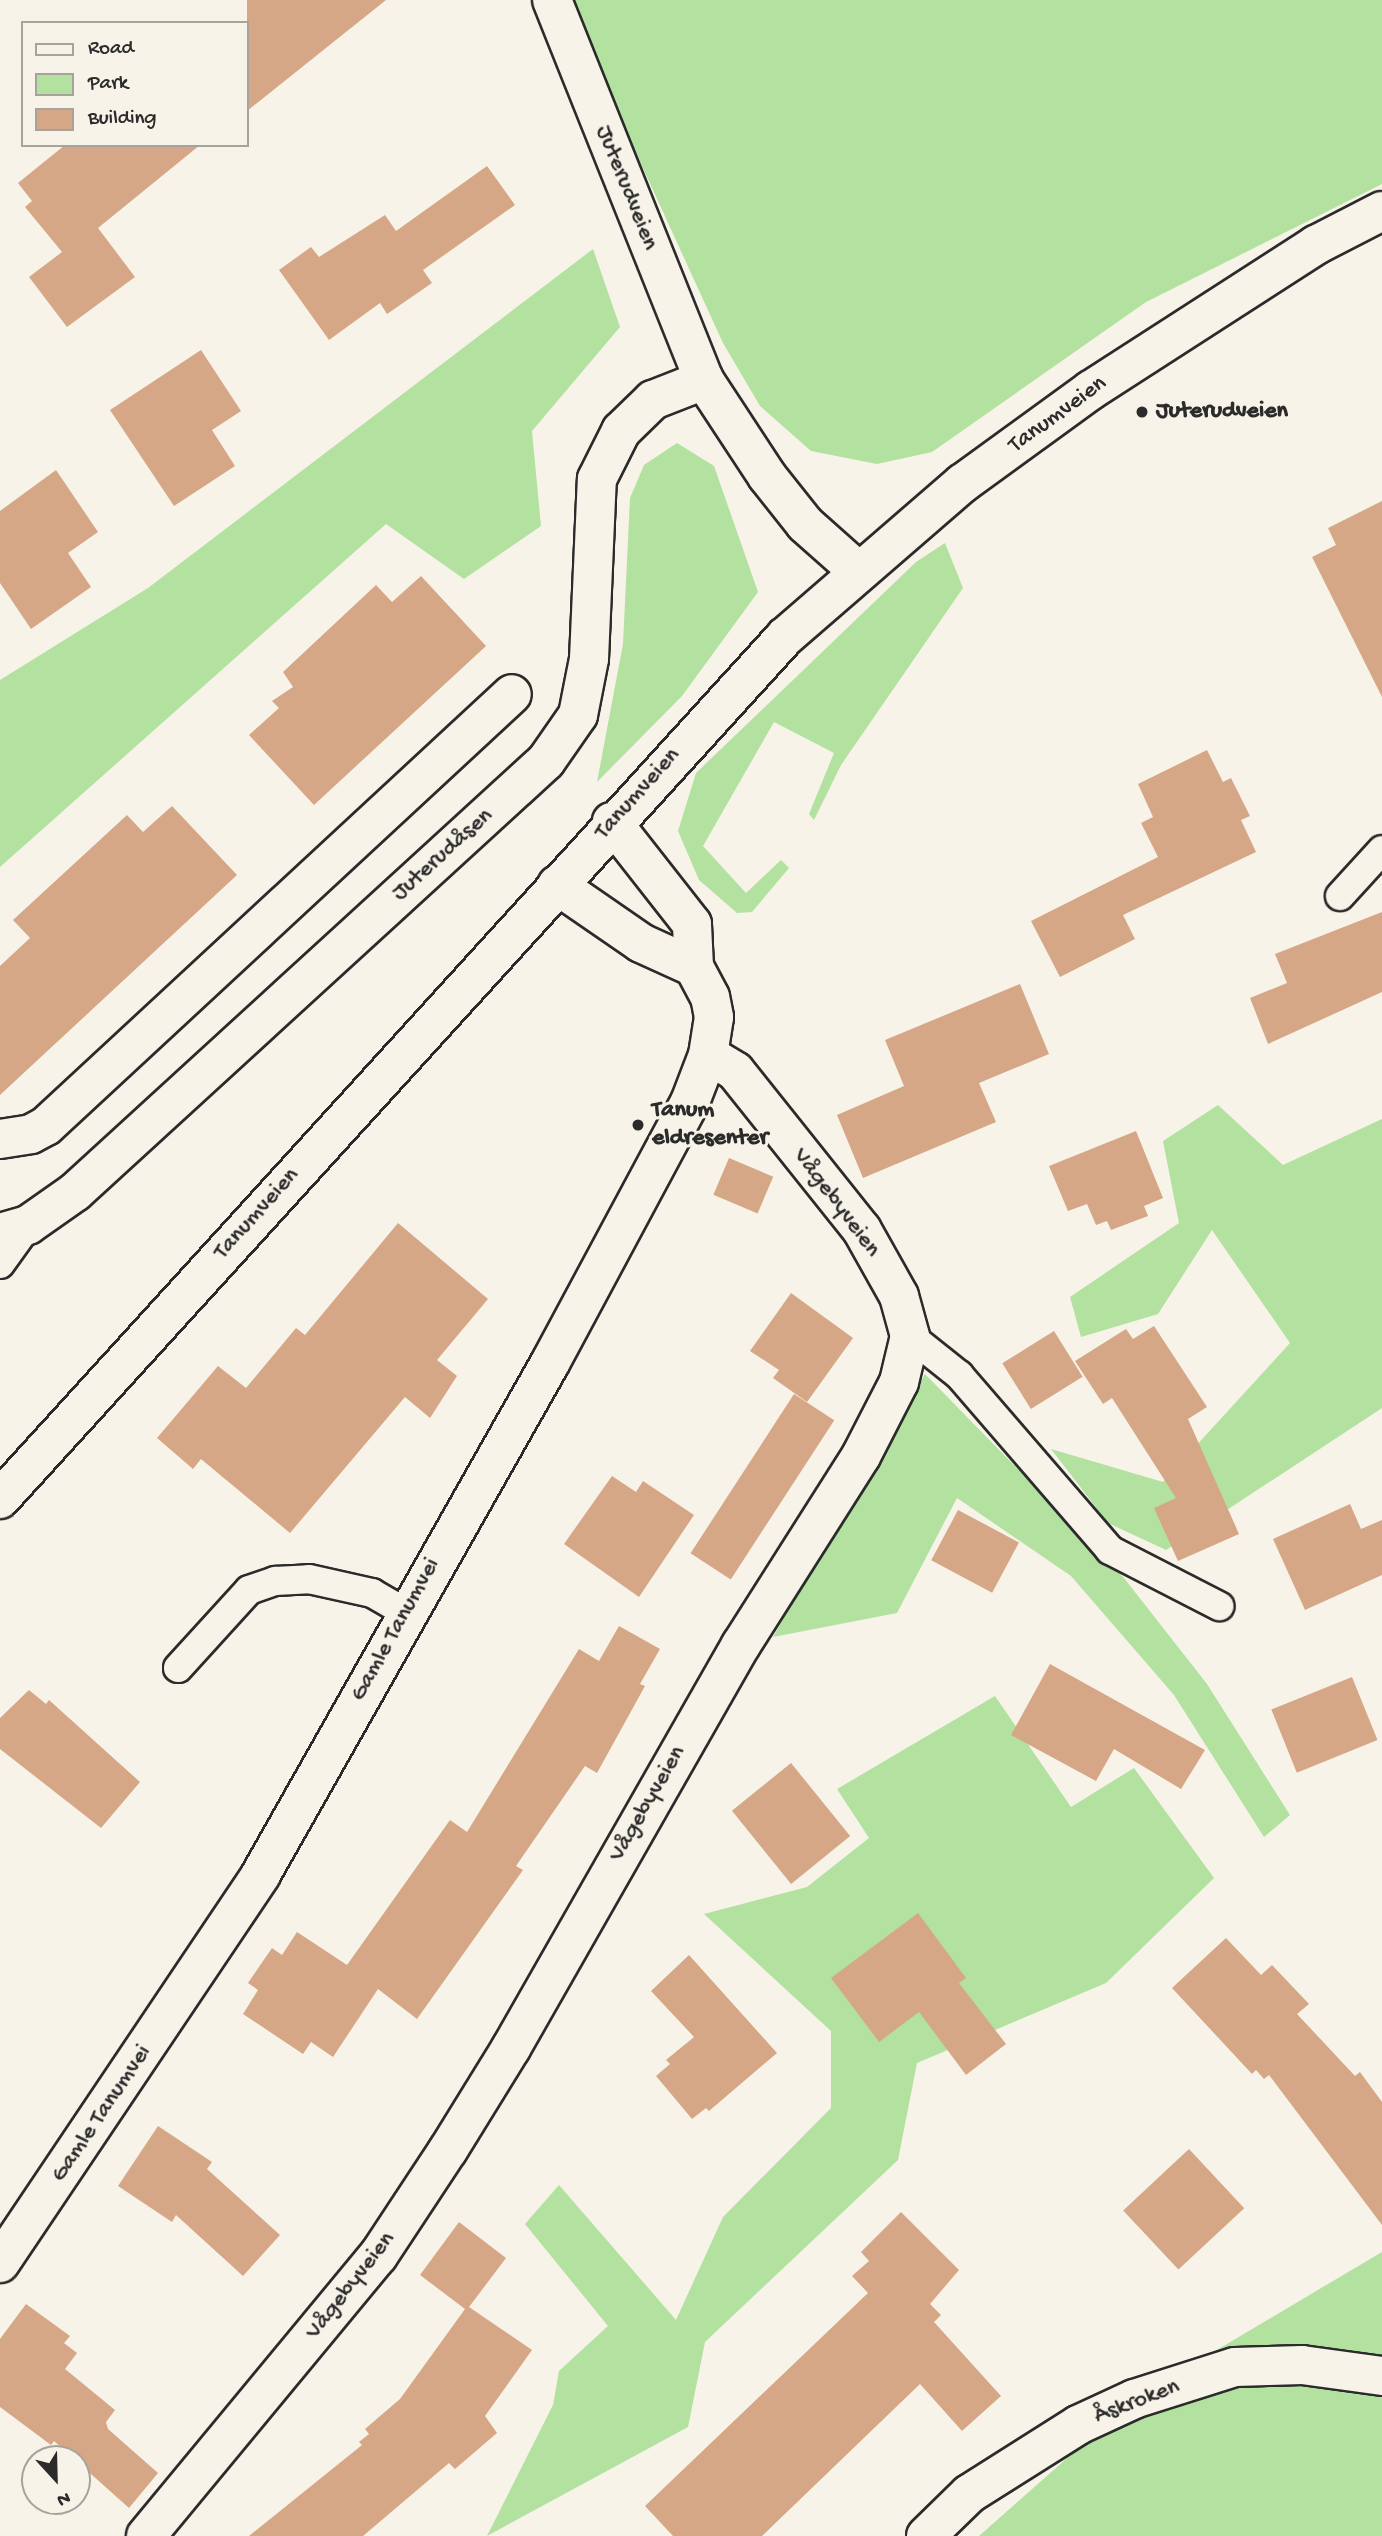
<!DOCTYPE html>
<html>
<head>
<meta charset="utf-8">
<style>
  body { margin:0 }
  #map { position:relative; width:1382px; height:2536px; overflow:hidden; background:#f7f3e8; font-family:"Gochi Hand",sans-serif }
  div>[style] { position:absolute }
  .green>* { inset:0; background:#b2e1a0 }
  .building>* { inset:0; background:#d5a786; transform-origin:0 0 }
  .roads { filter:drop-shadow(2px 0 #2b2b2b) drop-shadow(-2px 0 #2b2b2b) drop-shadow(0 2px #2b2b2b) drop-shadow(0 -2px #2b2b2b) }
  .service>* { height:28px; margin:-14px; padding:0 14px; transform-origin:14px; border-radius:14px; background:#f7f3e8 }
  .minor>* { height:38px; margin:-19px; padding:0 19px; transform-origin:19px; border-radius:19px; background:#f7f3e8 }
  .secondary>* { height:38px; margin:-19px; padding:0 19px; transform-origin:19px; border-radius:19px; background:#f7f3e8 }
  .dots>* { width:19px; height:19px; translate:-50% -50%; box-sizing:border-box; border:4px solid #f7f3e8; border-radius:50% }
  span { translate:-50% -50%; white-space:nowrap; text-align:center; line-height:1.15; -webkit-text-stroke:6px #f7f3e8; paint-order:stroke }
  .street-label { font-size:24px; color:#2b2b2b }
  .poi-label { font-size:24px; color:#2b2b2b; font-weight:700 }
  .left { translate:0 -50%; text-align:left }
  .legend { position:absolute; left:21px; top:21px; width:228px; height:126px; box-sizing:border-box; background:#f7f3e8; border:2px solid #a5a39c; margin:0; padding:9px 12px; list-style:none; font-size:21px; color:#2b2b2b }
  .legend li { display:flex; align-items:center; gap:14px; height:35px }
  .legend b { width:35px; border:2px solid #a5a39c }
  .north { position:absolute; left:21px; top:2445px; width:70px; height:70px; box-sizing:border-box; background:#f7f3e8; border:2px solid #a5a39c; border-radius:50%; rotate:158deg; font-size:19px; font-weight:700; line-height:28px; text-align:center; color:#2b2b2b }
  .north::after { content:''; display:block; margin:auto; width:24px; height:32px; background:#2b2b2b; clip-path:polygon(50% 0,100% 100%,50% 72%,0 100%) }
</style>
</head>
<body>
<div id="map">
  <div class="green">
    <div style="clip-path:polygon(566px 0,1382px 0,1382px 184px,1146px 302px,932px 452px,877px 464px,811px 451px,760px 406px,723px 343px)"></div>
    <div style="clip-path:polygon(593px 249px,620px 327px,532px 431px,541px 526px,464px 579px,386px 524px,0 867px,0 680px,148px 588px)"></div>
    <div style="clip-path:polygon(677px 443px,714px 466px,758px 592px,682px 696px,597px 782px,623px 644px,630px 498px,644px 465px)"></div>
    <div style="clip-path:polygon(945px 543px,963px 588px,841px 765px,814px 820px,809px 814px,834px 753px,774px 722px,703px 846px,746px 893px,781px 860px,789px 868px,752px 912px,737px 913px,699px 880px,678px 831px,696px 773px,916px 562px)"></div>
    <div style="clip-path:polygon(1218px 1105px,1283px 1165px,1382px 1119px,1382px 1408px,1166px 1550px,1108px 1523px,1051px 1449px,1163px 1482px,1290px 1343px,1212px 1230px,1158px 1314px,1081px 1337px,1070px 1297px,1179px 1223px,1163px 1141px)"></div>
    <div style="clip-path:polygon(925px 1374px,1124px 1578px,1207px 1684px,1290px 1815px,1264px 1837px,1174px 1695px,1071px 1576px,957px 1498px,897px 1613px,773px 1637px)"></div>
    <div style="clip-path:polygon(995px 1696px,1071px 1807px,1134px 1768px,1214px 1878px,1106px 1983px,917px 2063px,898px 2160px,705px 2342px,688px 2427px,487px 2536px,553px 2405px,559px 2371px,608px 2326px,525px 2224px,559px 2185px,676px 2320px,723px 2217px,831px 2108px,831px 2031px,704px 1914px,807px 1887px,869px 1838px,837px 1789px)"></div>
    <div style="clip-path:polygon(1382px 2252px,1382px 2536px,979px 2536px,1134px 2399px)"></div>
  </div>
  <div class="building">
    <div style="clip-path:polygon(247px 0,386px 0,247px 111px)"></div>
    <div style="clip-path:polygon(65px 145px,200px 145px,98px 228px,135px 277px,67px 327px,29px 277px,62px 252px,25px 207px,32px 201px,18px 183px)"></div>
    <div style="clip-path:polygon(487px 166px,515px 205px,423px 270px,432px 283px,387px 314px,380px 303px,329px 340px,279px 270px,311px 247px,319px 257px,385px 215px,396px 231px)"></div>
    <div style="clip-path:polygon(201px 350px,241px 411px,212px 430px,235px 466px,174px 506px,110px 410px)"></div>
    <div style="clip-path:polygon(56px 470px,98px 532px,68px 553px,91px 587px,31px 629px,0 583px,0 511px)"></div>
    <div style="clip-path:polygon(1382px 501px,1382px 697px,1312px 557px,1336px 545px,1328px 528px)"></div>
    <div style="clip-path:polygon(421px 576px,486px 646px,314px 805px,249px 735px,279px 708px,272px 701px,293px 687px,283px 672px,376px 585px,392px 602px)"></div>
    <div style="clip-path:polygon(1207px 750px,1223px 782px,1231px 778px,1250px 816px,1241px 820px,1256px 852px,1123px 915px,1135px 939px,1060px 977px,1031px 921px,1158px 857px,1141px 823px,1153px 817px,1138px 784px)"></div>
    <div style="clip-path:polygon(172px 806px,237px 875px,0 1095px,0 966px,30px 938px,13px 920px,127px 815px,143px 832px)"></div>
    <div style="clip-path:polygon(1382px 912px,1382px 992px,1268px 1044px,1250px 998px,1287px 983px,1275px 954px)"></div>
    <div style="clip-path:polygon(1020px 984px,1049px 1054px,979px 1083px,996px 1122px,863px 1178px,837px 1115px,904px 1086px,885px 1040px)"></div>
    <div style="clip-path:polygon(1136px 1131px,1163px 1198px,1144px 1206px,1148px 1216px,1111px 1230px,1107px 1221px,1096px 1225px,1087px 1204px,1068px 1211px,1049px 1166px)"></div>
    <div style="left:729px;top:1158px;width:48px;height:40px;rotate:23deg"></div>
    <div style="clip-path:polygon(398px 1223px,488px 1299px,437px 1360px,457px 1376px,430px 1418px,405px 1397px,290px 1533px,201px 1459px,193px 1469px,157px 1438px,218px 1366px,246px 1388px,296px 1328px,305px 1335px)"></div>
    <div style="clip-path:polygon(791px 1293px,853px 1338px,807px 1402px,773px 1378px,779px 1370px,750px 1351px)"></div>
    <div style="clip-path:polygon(1154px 1326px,1207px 1407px,1188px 1419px,1239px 1534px,1178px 1561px,1154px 1508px,1176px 1498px,1112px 1398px,1103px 1404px,1075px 1361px,1126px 1329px,1133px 1339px)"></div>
    <div style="left:1054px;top:1331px;width:54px;height:61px;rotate:58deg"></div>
    <div style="left:794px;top:1394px;width:48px;height:190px;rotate:33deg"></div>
    <div style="clip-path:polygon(612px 1476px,636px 1492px,643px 1481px,694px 1515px,639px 1597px,564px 1544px)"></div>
    <div style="clip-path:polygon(1350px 1504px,1361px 1529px,1382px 1520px,1382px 1575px,1305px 1610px,1273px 1539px)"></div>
    <div style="left:958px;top:1510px;width:69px;height:57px;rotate:28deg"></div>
    <div style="clip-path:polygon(619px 1626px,660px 1649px,640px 1684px,645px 1686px,597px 1773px,585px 1766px,516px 1866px,523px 1870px,417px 2019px,378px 1989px,333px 2057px,311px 2042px,303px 2054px,243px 2014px,258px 1990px,248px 1983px,272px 1948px,282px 1955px,297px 1932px,347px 1965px,450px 1820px,467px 1832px,579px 1649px,599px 1661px)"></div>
    <div style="clip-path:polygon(1050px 1664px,1205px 1750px,1181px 1789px,1114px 1749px,1096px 1781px,1011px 1735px)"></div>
    <div style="left:1352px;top:1677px;width:68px;height:87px;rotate:68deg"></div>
    <div style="clip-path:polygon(29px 1690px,46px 1704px,49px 1700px,140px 1782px,101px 1828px,0 1749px,0 1718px)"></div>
    <div style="left:791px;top:1763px;width:94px;height:76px;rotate:51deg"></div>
    <div style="clip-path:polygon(918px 1913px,966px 1978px,959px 1983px,1006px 2044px,966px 2075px,919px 2012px,879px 2042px,831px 1978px)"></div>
    <div style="clip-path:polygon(1226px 1938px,1261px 1975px,1272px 1965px,1309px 2004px,1297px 2014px,1355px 2076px,1360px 2072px,1382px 2102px,1382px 2225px,1269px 2075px,1264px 2079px,1256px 2070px,1252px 2074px,1172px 1988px)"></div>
    <div style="clip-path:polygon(689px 1955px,777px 2053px,709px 2111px,706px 2108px,692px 2119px,656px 2076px,670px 2064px,666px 2060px,694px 2037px,651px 1991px)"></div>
    <div style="clip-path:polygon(158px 2126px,212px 2162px,207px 2169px,280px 2235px,243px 2276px,176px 2215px,172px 2222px,118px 2186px)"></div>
    <div style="left:1189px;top:2149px;width:81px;height:90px;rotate:47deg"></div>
    <div style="clip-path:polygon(901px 2212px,959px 2270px,930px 2304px,941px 2315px,934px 2322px,1001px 2396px,962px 2431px,920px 2384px,762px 2536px,673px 2536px,645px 2506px,868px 2293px,852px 2276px,869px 2261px,861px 2252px)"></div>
    <div style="clip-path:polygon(459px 2222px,506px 2258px,469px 2307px,532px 2350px,485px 2416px,497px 2433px,455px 2469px,449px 2463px,363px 2536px,249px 2536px,362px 2445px,359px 2442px,369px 2434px,365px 2429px,400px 2399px,465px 2309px,420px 2275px)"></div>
    <div style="clip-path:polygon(26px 2304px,70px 2336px,64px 2343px,77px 2353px,65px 2369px,115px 2410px,106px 2422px,108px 2429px,158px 2473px,129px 2508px,54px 2441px,51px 2445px,0 2407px,0 2339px)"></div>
  </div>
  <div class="roads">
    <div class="service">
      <div style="left:1340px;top:896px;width:62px;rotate:-47.6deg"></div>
      <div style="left:0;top:1264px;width:48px;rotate:-54.3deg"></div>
      <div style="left:910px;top:1336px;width:63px;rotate:38.5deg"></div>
      <div style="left:959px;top:1375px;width:231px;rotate:49.2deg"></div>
      <div style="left:1110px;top:1550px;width:123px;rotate:27.2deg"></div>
      <div style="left:178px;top:1668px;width:105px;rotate:-47.7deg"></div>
      <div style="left:249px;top:1590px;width:28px;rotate:-19deg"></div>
      <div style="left:275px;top:1581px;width:34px;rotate:-3deg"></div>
      <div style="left:309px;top:1579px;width:65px;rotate:12.5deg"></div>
      <div style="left:372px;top:1593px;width:38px;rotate:30deg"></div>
    </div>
    <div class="minor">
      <div style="left:552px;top:0;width:409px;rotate:68.2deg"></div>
      <div style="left:704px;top:380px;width:115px;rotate:56.7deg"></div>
      <div style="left:767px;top:476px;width:61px;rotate:51.6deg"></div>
      <div style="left:805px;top:524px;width:71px;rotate:41.6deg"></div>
      <div style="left:557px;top:885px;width:102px;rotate:34.6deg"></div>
      <div style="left:641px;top:943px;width:58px;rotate:24.4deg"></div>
      <div style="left:0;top:1139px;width:31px;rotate:-9deg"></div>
      <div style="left:31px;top:1134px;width:17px;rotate:-28deg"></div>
      <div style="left:46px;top:1126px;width:635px;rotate:-42.83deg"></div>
      <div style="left:0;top:1233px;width:29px;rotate:-16deg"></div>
      <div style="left:28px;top:1225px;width:57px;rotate:-35.1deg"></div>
      <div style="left:75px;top:1192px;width:638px;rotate:-42.46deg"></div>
      <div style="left:546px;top:761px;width:56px;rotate:-55.2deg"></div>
      <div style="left:578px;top:715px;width:57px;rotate:-78.9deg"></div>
      <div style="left:589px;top:659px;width:180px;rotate:-87.5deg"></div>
      <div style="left:597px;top:479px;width:54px;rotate:-63.4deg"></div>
      <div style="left:621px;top:431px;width:45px;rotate:-44.1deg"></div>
      <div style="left:653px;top:400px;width:55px;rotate:-21.4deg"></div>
      <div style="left:0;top:2263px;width:468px;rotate:-56.1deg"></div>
      <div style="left:261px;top:1874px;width:587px;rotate:-60.51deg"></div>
      <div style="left:550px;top:1363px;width:296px;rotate:-61.8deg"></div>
      <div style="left:690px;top:1102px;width:50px;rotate:-69deg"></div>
      <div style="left:708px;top:1055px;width:38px;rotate:-81deg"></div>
      <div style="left:714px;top:1017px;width:20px;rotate:-101deg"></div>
      <div style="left:710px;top:997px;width:34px;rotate:-118deg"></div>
      <div style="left:694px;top:967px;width:43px;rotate:-92.7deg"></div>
      <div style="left:692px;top:924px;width:130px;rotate:-128.1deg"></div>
      <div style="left:146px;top:2536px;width:364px;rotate:-50.4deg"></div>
      <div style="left:378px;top:2256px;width:127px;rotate:-56.6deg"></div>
      <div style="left:448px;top:2150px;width:120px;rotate:-58.3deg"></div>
      <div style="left:511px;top:2048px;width:464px;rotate:-60.3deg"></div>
      <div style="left:741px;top:1645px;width:224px;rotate:-57.6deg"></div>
      <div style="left:861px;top:1456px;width:83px;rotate:-62.8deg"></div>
      <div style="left:899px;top:1382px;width:47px;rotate:-76.6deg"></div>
      <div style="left:910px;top:1336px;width:41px;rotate:-105.4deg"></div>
      <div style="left:899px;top:1296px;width:76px;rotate:-119.3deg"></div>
      <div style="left:862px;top:1230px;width:203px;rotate:-128.6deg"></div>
      <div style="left:735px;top:1071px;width:31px;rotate:-149deg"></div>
      <div style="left:926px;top:2536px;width:60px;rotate:-44.3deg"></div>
      <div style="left:969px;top:2494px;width:129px;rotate:-32.3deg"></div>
      <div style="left:1078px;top:2425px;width:62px;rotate:-24.9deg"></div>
      <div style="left:1134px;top:2399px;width:106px;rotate:-17.6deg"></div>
      <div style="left:1235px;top:2367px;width:67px;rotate:-1.7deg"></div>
      <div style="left:1302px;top:2365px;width:81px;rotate:7.8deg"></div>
    </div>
    <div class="secondary">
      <div style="left:0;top:1499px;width:1166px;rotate:-47.68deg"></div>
      <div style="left:785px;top:637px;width:235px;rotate:-40.9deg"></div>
      <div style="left:963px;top:483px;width:158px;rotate:-36deg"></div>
      <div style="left:1091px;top:390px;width:268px;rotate:-32.8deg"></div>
      <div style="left:1316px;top:245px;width:74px;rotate:-27.3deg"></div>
    </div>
  </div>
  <div class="dots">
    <div style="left:1142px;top:412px;background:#2b2b2b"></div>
    <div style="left:638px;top:1125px;background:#2b2b2b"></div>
  </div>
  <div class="street-label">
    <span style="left:626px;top:188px;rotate:68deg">Juterudveien</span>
    <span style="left:1058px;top:415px;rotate:-36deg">Tanumveien</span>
    <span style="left:638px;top:794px;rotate:-48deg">Tanumveien</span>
    <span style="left:443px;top:855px;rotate:-42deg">Juterudåsen</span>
    <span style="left:836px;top:1203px;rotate:53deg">Vågebyveien</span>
    <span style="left:257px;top:1214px;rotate:-48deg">Tanumveien</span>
    <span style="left:396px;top:1630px;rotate:-61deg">Gamle Tanumvei</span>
    <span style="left:648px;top:1804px;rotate:-60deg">Vågebyveien</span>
    <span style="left:102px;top:2114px;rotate:-56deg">Gamle Tanumvei</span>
    <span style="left:351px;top:2286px;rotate:-52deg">Vågebyveien</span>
    <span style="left:1137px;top:2402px;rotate:-21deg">Åskroken</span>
  </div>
  <div class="poi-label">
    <span class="left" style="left:1156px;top:412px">Juterudveien</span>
    <span class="left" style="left:652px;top:1125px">Tanum<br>eldresenter</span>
  </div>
  <ul class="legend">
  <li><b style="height:9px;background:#f7f3e8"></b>Road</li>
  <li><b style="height:19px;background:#b2e1a0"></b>Park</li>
  <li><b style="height:19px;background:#d5a786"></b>Building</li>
  </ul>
  <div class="north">N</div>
</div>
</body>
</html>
